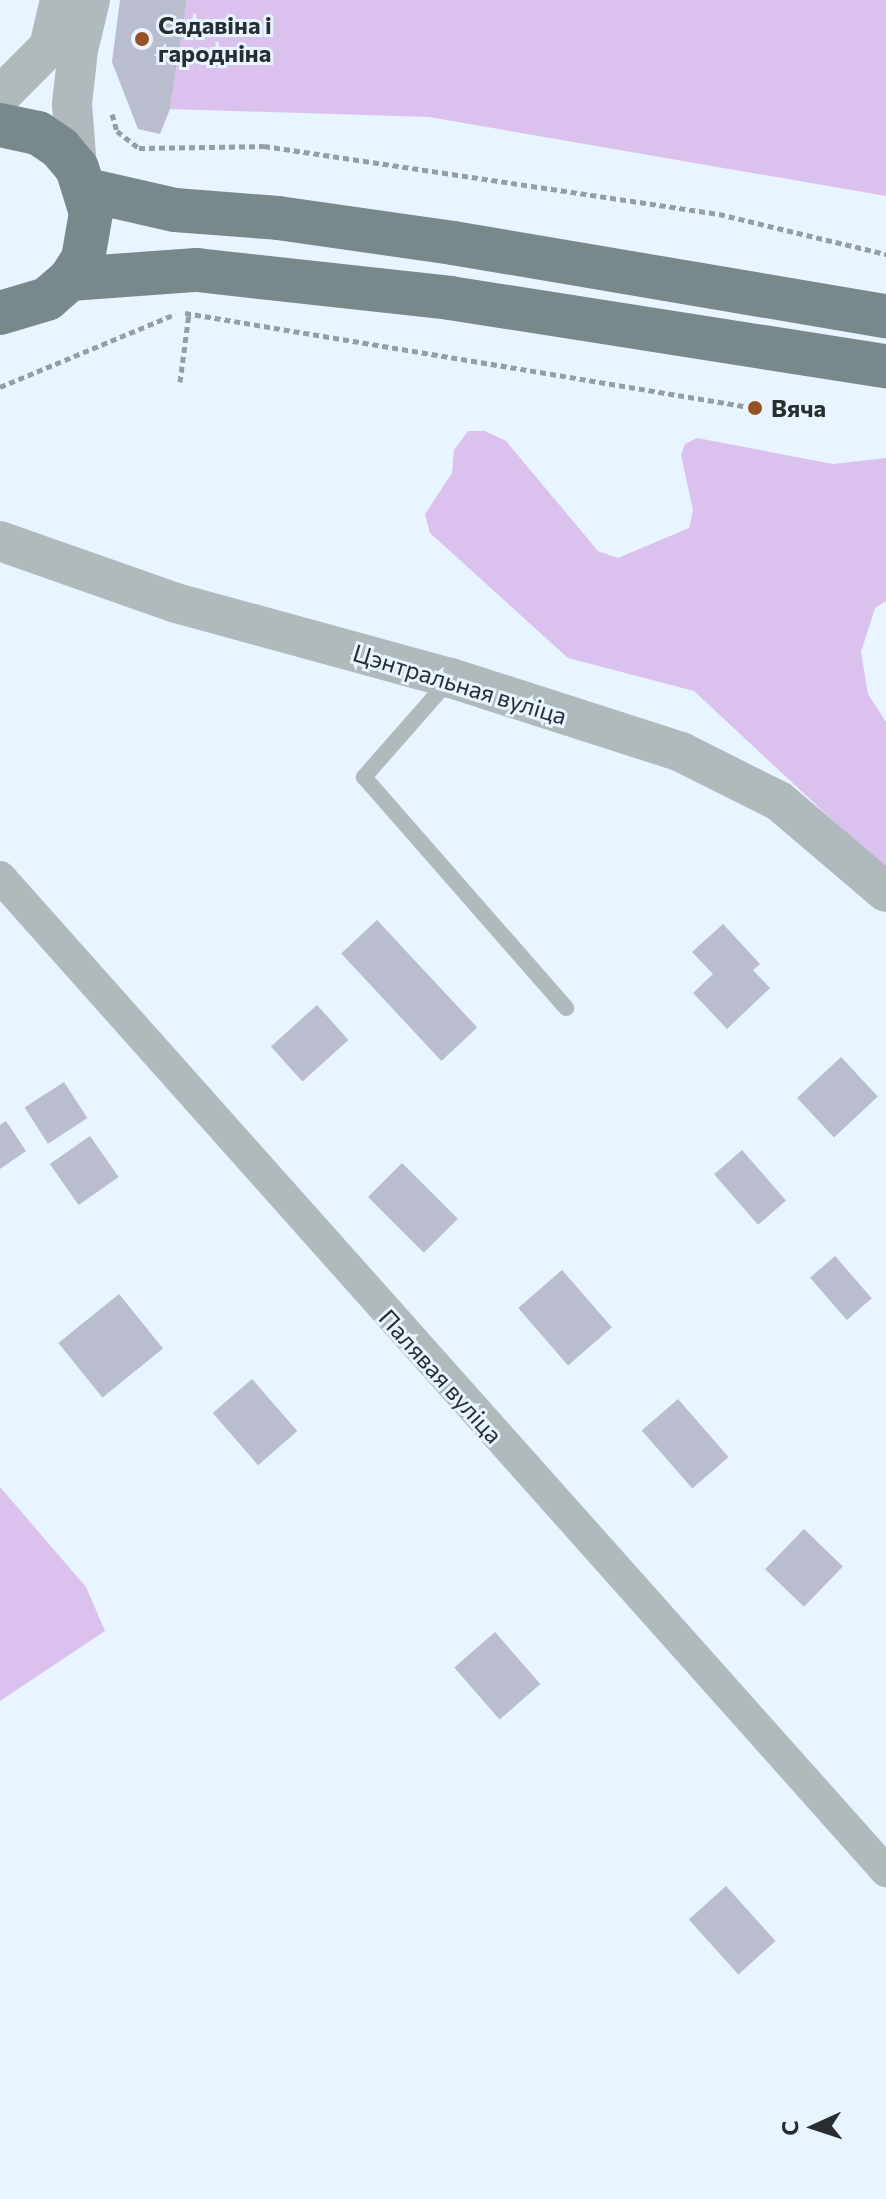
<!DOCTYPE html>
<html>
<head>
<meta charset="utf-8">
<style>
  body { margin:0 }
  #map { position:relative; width:886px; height:2199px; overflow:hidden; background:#e8f4ff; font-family:Commissioner,sans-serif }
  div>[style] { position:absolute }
  .green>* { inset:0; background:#dbc1ee }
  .building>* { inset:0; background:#babdce; transform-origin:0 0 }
  .path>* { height:5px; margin-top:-2.5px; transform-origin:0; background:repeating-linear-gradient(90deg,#959ea6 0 6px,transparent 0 10px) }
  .service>* { height:16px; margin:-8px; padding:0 8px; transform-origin:8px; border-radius:8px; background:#b0b9bb }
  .minor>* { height:32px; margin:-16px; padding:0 16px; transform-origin:16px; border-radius:16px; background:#b0b9bb }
  .tertiary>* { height:40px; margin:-20px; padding:0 20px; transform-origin:20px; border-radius:20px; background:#b0b9bb }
  .primary>* { height:44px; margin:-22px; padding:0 22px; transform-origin:22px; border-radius:22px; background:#78898c }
  .dots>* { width:22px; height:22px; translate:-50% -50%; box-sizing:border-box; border:4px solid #e8f4ff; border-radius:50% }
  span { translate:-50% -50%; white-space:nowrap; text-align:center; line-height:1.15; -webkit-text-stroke:6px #e8f4ff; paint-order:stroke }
  .poi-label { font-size:24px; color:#282d32; font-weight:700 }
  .left { translate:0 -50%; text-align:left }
  .street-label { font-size:24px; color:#282d32 }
  .north { position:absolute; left:774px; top:2087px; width:80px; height:80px; -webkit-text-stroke:6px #e8f4ff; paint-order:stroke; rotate:267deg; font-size:22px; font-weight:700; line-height:32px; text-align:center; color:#282d32 }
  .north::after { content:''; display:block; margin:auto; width:28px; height:36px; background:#282d32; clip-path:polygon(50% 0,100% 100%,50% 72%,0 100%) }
</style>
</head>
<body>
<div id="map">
  <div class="green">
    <div style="clip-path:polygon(187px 0,886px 0,886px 196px,429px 117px,170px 109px)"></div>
    <div style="clip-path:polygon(468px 431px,485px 431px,506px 441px,598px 551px,618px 558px,689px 528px,693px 510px,681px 455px,685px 444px,697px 438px,833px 464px,886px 458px,886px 601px,875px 608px,861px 652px,868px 694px,886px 722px,886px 870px,694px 691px,568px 658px,430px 533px,425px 514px,452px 473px,454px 450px)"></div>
    <div style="clip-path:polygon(0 1487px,86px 1587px,105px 1631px,0 1701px)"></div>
  </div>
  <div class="building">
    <div style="clip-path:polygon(120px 0,187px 0,170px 109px,160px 134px,138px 129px,112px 62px)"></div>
    <div style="left:377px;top:920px;width:147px;height:49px;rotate:47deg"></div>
    <div style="clip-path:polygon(723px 924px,760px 964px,753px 970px,770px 988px,727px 1029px,693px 993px,713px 974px,692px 952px)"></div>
    <div style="left:317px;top:1005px;width:47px;height:62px;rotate:48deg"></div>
    <div style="left:841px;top:1057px;width:54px;height:60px;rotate:47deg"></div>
    <div style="left:64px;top:1082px;width:43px;height:47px;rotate:57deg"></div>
    <div style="clip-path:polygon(6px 1121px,26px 1151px,0 1169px,0 1125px)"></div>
    <div style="left:90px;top:1136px;width:50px;height:49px;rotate:55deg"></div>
    <div style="left:742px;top:1150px;width:67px;height:37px;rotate:49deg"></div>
    <div style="left:402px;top:1163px;width:79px;height:48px;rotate:45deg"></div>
    <div style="left:835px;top:1256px;width:56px;height:33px;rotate:49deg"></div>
    <div style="left:562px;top:1270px;width:76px;height:58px;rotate:49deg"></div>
    <div style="left:119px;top:1294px;width:70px;height:78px;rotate:51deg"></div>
    <div style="left:252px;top:1379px;width:69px;height:52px;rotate:49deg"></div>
    <div style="left:678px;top:1399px;width:77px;height:48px;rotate:49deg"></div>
    <div style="left:804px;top:1529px;width:54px;height:56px;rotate:44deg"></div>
    <div style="left:495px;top:1632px;width:69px;height:54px;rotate:49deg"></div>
    <div style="left:726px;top:1886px;width:74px;height:50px;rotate:48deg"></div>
  </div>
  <div class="path">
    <div style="left:112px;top:114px;width:18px;rotate:74deg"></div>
    <div style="left:117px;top:131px;width:28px;rotate:38deg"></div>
    <div style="left:139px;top:148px;width:125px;rotate:-0.9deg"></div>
    <div style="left:264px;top:146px;width:460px;rotate:8.5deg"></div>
    <div style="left:719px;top:214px;width:172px;rotate:13.5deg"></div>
    <div style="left:185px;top:313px;width:578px;rotate:9.46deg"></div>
    <div style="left:180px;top:382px;width:70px;rotate:-82.6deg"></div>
    <div style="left:0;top:387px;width:190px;rotate:-22.6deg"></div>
  </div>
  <div class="service">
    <div style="left:451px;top:678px;width:132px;rotate:131.3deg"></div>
    <div style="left:364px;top:777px;width:307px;rotate:48.8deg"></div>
  </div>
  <div class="minor">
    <div style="left:0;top:877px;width:1332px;rotate:48.29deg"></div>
  </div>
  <div class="tertiary">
    <div style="left:0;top:96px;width:69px;rotate:-45deg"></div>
    <div style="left:49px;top:47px;width:48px;rotate:-76.8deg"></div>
    <div style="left:77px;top:168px;width:64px;rotate:-94.5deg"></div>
    <div style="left:72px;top:104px;width:54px;rotate:-83.7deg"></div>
    <div style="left:78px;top:50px;width:51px;rotate:-76.5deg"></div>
    <div style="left:0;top:541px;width:187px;rotate:19.4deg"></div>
    <div style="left:176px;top:603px;width:285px;rotate:15.3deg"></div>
    <div style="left:451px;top:678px;width:242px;rotate:17.8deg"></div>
    <div style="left:681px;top:752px;width:110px;rotate:26.6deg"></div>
    <div style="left:779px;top:801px;width:140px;rotate:40.4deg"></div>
  </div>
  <div class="primary">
    <div style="left:0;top:125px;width:39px;rotate:12deg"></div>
    <div style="left:38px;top:133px;width:27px;rotate:34deg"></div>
    <div style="left:60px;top:148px;width:26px;rotate:50deg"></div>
    <div style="left:77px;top:168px;width:47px;rotate:72.7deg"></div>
    <div style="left:91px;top:213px;width:47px;rotate:99.9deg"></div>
    <div style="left:83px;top:259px;width:24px;rotate:123deg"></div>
    <div style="left:70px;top:279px;width:30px;rotate:139deg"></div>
    <div style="left:47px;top:299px;width:49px;rotate:163.4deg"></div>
    <div style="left:87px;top:190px;width:90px;rotate:12.8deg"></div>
    <div style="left:175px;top:210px;width:103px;rotate:4.4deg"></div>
    <div style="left:278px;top:218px;width:177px;rotate:8.1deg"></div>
    <div style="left:453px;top:243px;width:439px;rotate:9.6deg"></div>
    <div style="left:70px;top:279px;width:127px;rotate:-4.1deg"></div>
    <div style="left:197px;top:270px;width:255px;rotate:6.3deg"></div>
    <div style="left:450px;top:298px;width:441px;rotate:8.9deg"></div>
  </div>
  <div class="dots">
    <div style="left:142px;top:39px;background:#965224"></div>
    <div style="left:755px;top:408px;background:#965224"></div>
  </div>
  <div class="poi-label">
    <span class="left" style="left:158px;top:39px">Садавіна і<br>гародніна</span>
    <span class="left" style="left:771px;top:408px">Вяча</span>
  </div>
  <div class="street-label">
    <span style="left:460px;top:684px;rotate:17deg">Цэнтральная вуліца</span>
    <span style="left:441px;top:1376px;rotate:48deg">Палявая вуліца</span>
  </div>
  <div class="north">С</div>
</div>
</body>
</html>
